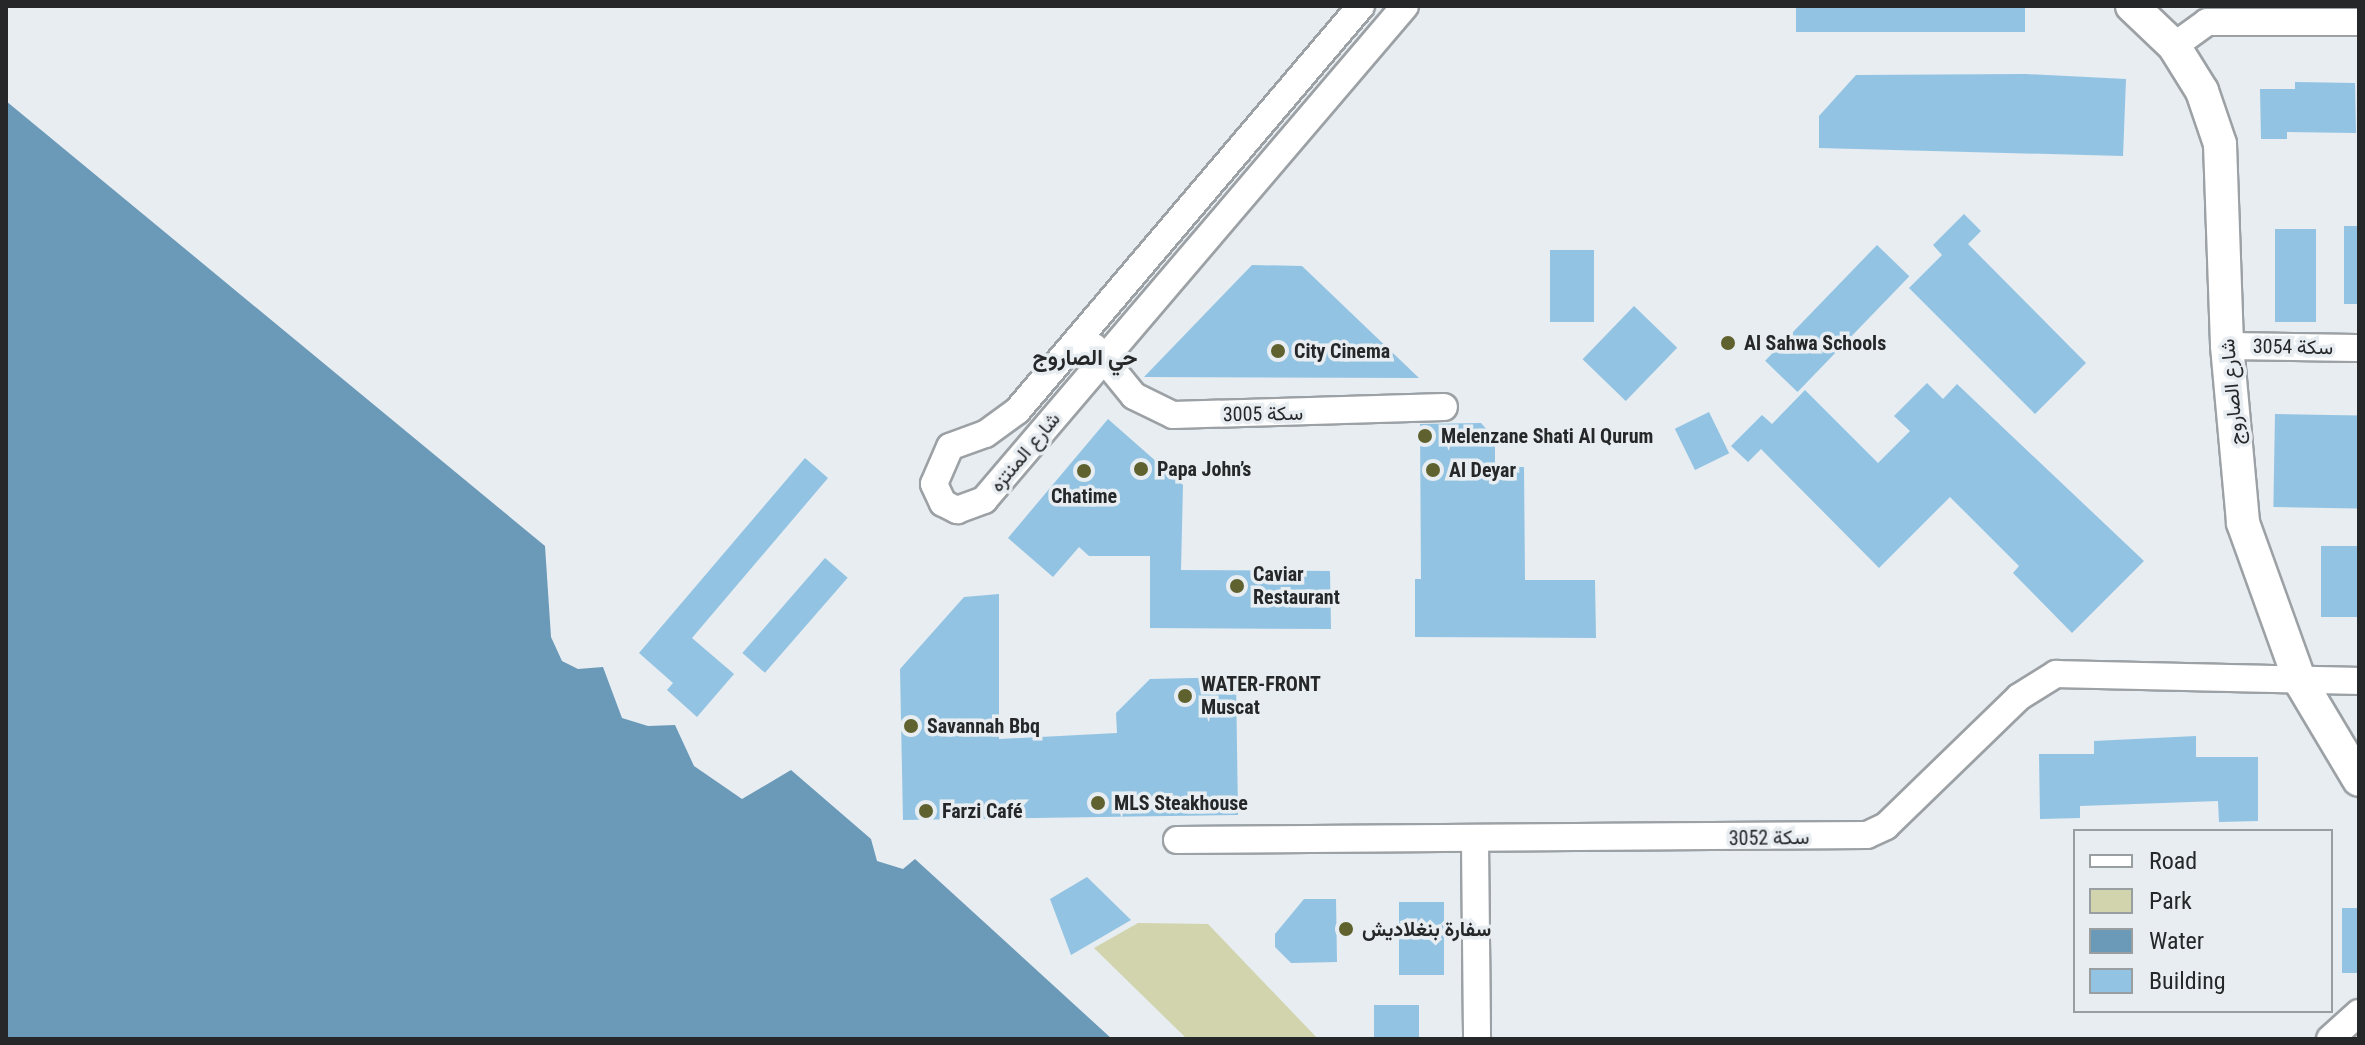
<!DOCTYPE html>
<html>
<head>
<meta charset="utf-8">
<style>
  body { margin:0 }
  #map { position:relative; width:2365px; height:1045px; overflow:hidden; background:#e7edf1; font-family:"Roboto Condensed",Vazirmatn,sans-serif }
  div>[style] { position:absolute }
  .green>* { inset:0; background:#d1d4ac }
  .water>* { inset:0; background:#6b9ab9 }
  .building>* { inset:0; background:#92c3e3; transform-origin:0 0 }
  .roads { filter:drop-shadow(2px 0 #9ca1a5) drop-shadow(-2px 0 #9ca1a5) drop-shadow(0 2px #9ca1a5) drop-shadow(0 -2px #9ca1a5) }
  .minor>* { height:26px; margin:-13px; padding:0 13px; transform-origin:13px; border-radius:13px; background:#fff }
  .major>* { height:32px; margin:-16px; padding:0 16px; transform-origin:16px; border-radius:16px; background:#fff }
  .dots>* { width:22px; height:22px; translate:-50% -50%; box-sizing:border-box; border:4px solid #e7edf1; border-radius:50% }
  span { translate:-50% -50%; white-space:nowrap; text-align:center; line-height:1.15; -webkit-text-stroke:7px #e7edf1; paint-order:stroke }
  .poi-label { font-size:20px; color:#252728; font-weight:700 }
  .left { translate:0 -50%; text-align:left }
  .street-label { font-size:20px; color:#252728 }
  .neighbourhood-label { font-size:22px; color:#252728; font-weight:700 }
  .frame { position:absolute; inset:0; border:8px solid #252728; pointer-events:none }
  .legend { position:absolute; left:2073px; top:829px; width:260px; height:184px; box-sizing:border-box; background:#e7edf1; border:2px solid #999ea1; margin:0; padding:10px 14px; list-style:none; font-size:24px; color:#252728 }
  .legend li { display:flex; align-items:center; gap:16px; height:40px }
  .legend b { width:40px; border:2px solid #999ea1 }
</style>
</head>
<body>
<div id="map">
  <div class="green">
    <div style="clip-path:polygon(1138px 923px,1208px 924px,1318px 1039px,1187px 1039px,1094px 948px)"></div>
  </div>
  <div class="water">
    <div style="clip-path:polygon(6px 101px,545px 546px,551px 637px,562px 661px,578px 669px,603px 667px,622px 718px,648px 726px,675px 725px,694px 766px,742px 799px,791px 770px,871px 839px,877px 861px,903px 869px,915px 859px,1112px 1039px,6px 1039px)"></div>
  </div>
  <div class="building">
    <div style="left:1796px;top:6px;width:229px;height:26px"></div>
    <div style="clip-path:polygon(2025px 74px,2126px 79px,2123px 156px,1819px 148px,1819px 116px,1856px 75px)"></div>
    <div style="clip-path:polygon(2295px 82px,2355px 83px,2356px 133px,2287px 132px,2287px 139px,2261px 139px,2260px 89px,2295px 89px)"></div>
    <div style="clip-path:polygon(1964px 214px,1981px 231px,1968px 244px,2086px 363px,2035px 414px,1909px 288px,1942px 255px,1933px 245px)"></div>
    <div style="left:2344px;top:226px;width:15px;height:78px"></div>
    <div style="left:2275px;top:229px;width:41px;height:93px"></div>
    <div style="left:1877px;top:245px;width:45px;height:161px;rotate:44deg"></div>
    <div style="left:1550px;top:250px;width:44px;height:72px"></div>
    <div style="clip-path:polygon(1252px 265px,1302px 266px,1419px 378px,1144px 377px)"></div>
    <div style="left:1634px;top:306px;width:60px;height:74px;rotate:44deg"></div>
    <div style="clip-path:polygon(1927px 383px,1943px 399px,1957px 384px,2144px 561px,2072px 633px,2013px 573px,2019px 566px,1950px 497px,1879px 568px,1761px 449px,1748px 462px,1731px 446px,1762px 415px,1772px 424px,1805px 390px,1878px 463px,1910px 431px,1894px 416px)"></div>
    <div style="left:1709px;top:412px;width:46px;height:38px;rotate:64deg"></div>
    <div style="left:2275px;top:414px;width:84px;height:93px;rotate:1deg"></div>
    <div style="clip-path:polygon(1108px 419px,1183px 485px,1181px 570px,1330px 571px,1331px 629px,1150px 628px,1150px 556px,1089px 556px,1079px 547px,1053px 577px,1008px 538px)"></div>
    <div style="clip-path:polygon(1481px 423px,1495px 439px,1495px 467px,1524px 467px,1525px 580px,1595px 580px,1596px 638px,1415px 637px,1415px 579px,1421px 579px,1420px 424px)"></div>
    <div style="clip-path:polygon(805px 458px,828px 478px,692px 638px,734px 674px,697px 717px,667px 690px,673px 683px,639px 653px)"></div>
    <div style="left:2321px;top:546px;width:38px;height:71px"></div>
    <div style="left:825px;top:558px;width:30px;height:126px;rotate:41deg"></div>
    <div style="clip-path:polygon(999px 594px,999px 739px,1117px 733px,1116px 713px,1150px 679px,1236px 677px,1238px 815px,903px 820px,900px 669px,964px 597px)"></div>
    <div style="clip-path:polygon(2196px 736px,2196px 757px,2258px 757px,2258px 821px,2219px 822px,2218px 801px,2080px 806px,2080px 818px,2040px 819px,2039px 754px,2094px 754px,2094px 741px)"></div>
    <div style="clip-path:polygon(1087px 877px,1131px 920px,1071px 955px,1050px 899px)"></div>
    <div style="clip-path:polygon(1304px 899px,1336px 899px,1337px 962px,1291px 963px,1275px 947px,1275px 934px)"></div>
    <div style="left:1399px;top:902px;width:45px;height:73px"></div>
    <div style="left:2342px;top:908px;width:17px;height:65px"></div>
    <div style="left:1374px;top:1005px;width:45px;height:34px"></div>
  </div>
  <div class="roads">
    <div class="minor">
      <div style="left:1361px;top:6px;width:531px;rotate:130.34deg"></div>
      <div style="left:1017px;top:411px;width:39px;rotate:144deg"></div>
      <div style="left:985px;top:434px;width:37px;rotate:160deg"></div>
      <div style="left:950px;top:447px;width:40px;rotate:113.4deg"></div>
      <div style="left:934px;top:484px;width:21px;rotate:65deg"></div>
      <div style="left:943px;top:503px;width:16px;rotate:27deg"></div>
      <div style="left:957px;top:510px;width:29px;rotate:-20deg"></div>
      <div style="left:984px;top:500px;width:649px;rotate:-49.56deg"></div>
      <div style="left:2174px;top:46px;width:41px;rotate:-36deg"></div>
      <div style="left:2207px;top:22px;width:152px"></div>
      <div style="left:2227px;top:346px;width:132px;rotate:0.9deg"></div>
      <div style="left:1094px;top:347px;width:63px;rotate:50.8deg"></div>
      <div style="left:1134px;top:396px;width:43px;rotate:26deg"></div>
      <div style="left:1173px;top:415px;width:271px;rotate:-1.7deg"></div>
      <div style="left:1177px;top:840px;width:690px;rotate:-0.42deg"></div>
      <div style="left:1867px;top:835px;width:21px;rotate:-25deg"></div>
      <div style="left:1886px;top:826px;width:185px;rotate:-44.1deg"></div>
      <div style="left:2019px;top:697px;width:44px;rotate:-31.9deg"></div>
      <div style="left:2056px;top:674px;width:303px;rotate:1.3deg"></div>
      <div style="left:1475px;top:842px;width:197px;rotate:89.4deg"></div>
      <div style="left:2330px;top:1039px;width:39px;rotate:-42deg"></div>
    </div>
    <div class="major">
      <div style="left:2132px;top:6px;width:58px;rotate:43.6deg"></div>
      <div style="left:2174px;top:46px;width:53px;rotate:58.1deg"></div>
      <div style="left:2202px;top:91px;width:56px;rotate:71.2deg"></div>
      <div style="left:2220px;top:144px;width:202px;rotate:88deg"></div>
      <div style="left:2227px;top:346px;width:178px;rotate:84.8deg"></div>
      <div style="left:2243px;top:523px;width:168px;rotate:70.2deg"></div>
      <div style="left:2300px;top:681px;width:115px;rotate:59.2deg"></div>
    </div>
  </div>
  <div class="dots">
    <div style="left:1728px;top:343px;background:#5f612e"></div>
    <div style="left:1278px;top:351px;background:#5f612e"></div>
    <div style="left:1425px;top:436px;background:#5f612e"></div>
    <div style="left:1141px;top:469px;background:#5f612e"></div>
    <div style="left:1433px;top:470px;background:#5f612e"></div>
    <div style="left:1084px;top:471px;background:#5f612e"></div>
    <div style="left:1237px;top:586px;background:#5f612e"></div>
    <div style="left:1185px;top:696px;background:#5f612e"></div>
    <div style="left:911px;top:726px;background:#5f612e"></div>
    <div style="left:1098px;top:803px;background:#5f612e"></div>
    <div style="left:926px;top:811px;background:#5f612e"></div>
    <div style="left:1346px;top:929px;background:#5f612e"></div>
  </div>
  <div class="poi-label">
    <span class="left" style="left:1744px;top:343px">Al Sahwa Schools</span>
    <span class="left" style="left:1294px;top:351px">City Cinema</span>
    <span class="left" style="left:1441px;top:436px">Melenzane Shati Al Qurum</span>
    <span class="left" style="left:1157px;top:469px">Papa John’s</span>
    <span class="left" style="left:1449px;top:470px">Al Deyar</span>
    <span style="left:1084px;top:496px">Chatime</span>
    <span class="left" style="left:1253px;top:586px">Caviar<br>Restaurant</span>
    <span class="left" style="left:1201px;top:696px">WATER-FRONT<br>Muscat</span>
    <span class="left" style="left:927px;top:726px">Savannah Bbq</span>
    <span class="left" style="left:1114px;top:803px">MLS Steakhouse</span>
    <span class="left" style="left:942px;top:811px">Farzi Café</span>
    <span class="left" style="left:1362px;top:929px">سفارة بنغلاديش</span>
  </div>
  <div class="street-label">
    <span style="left:2293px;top:347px;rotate:1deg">سكة 3054</span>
    <span style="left:2232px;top:392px;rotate:-95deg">شارع الصاروج</span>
    <span style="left:1263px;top:414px;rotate:-1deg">سكة 3005</span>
    <span style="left:1025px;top:452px;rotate:-50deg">شارع المنتزه</span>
    <span style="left:1769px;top:838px;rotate:-1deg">سكة 3052</span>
  </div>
  <div class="neighbourhood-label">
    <span style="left:1085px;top:358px">حي الصاروج</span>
  </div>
  <div class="frame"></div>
  <ul class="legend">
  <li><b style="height:10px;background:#fff"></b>Road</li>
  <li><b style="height:22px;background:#d1d4ac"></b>Park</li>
  <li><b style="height:22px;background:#6b9ab9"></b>Water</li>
  <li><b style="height:22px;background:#92c3e3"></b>Building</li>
  </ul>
</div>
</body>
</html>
